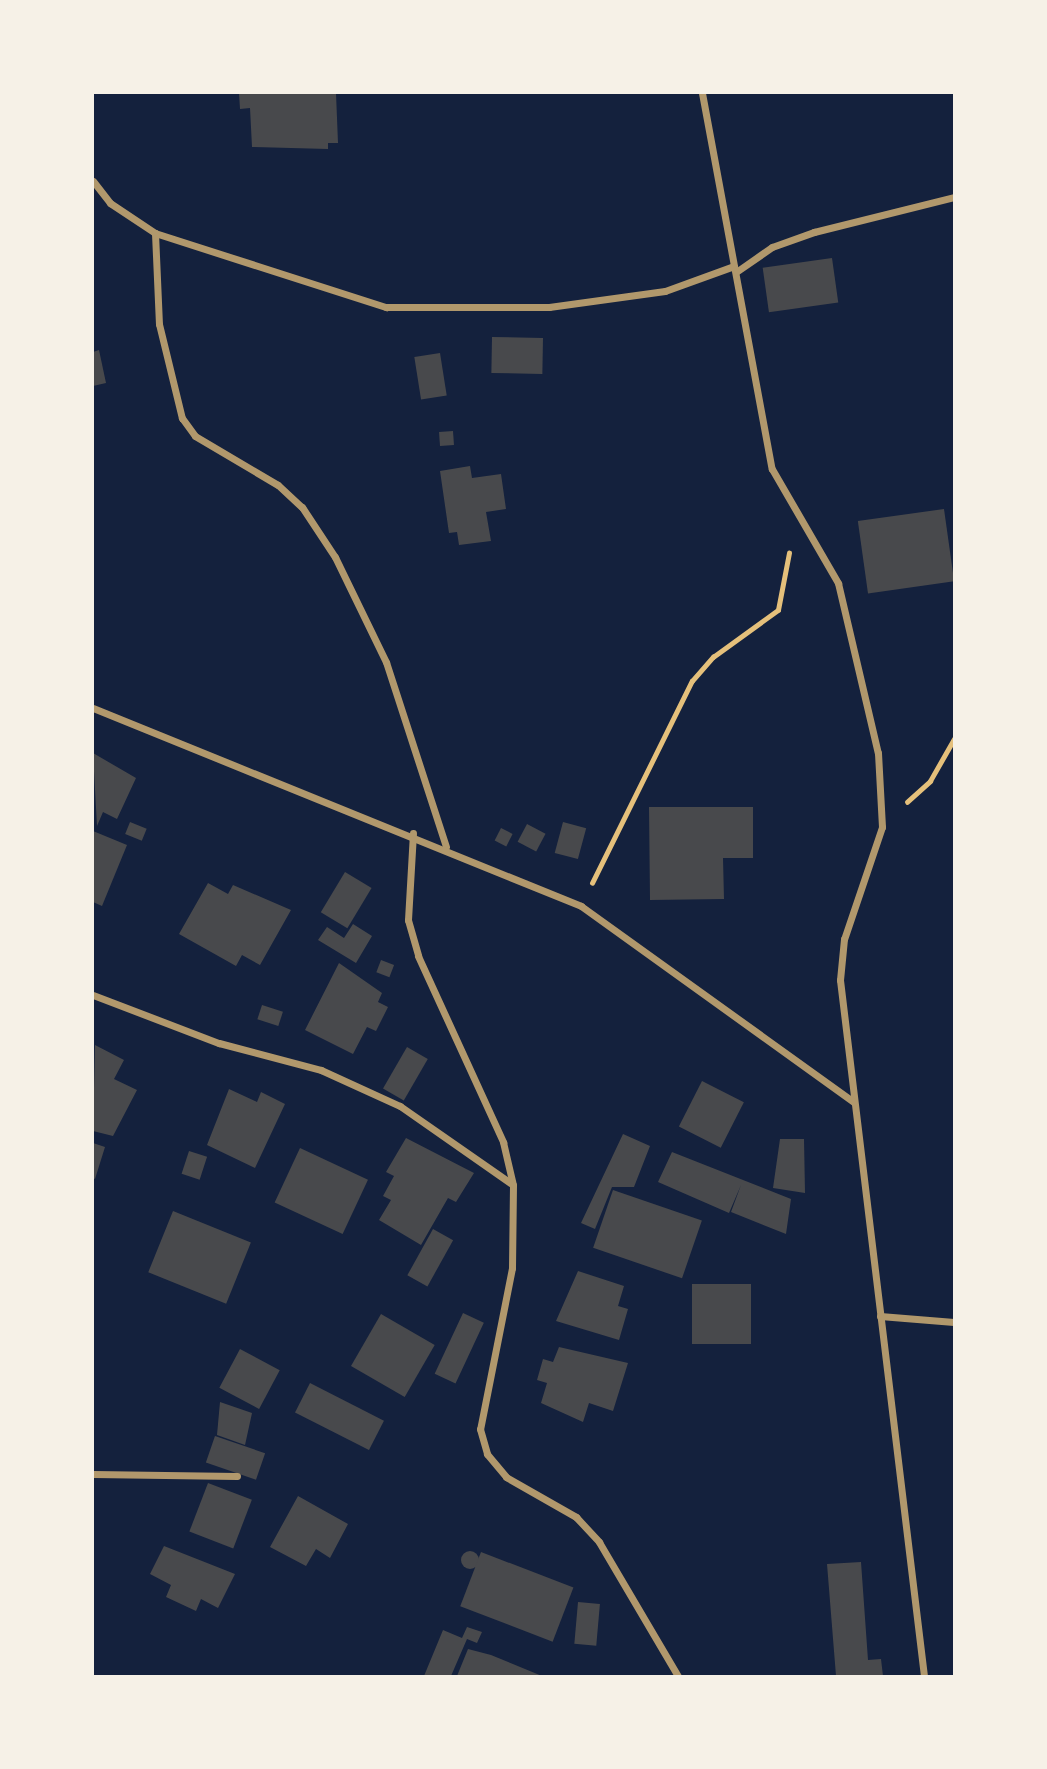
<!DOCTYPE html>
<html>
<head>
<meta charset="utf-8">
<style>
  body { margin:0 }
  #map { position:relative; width:1047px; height:1769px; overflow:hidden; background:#14213d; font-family:"Archivo Narrow",sans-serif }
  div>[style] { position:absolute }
  .building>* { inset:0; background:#48494c; transform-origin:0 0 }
  .round { border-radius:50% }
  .path>* { height:4.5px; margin:-2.25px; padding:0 2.25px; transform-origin:2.25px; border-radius:2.25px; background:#e5c07b }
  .minor>* { height:7px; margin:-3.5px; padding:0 3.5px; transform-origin:3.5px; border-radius:3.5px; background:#b1986c }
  span { translate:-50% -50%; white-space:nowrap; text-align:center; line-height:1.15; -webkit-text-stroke:7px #f6f1e7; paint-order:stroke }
  .frame { position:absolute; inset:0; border:94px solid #f6f1e7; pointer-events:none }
</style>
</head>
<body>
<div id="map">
  <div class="building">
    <div style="clip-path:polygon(239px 93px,336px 93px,338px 143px,328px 143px,328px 149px,252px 147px,250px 108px,240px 109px)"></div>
    <div style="left:832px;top:258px;width:45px;height:70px;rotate:82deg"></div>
    <div style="left:492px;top:337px;width:51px;height:36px;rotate:1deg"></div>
    <div style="clip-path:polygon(99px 350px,106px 383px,93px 386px,93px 352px)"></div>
    <div style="left:440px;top:353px;width:43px;height:26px;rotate:81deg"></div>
    <div style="left:453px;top:431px;width:14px;height:14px;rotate:86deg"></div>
    <div style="clip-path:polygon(470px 466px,472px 478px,501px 474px,506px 509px,486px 512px,491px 541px,459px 545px,457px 532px,449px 533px,440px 471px)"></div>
    <div style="left:944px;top:509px;width:73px;height:87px;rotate:82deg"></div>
    <div style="clip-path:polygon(93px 753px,136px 778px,117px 819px,103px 812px,97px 826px)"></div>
    <div style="clip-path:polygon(649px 807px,753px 807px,753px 858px,723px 858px,724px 899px,650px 900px)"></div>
    <div style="left:130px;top:822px;width:18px;height:13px;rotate:22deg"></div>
    <div style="left:563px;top:822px;width:24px;height:32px;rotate:15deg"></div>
    <div style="left:527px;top:824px;width:21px;height:20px;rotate:28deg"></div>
    <div style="left:501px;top:828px;width:13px;height:14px;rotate:27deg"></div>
    <div style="clip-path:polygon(93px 831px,127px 845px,102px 906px,93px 902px)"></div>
    <div style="left:345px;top:872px;width:31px;height:47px;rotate:31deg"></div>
    <div style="clip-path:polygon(208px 883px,228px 894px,233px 885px,291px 910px,260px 965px,242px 955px,236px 966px,179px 934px)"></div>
    <div style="clip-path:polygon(353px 924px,372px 936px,356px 963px,318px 940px,327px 927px,344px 938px)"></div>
    <div style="left:381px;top:960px;width:14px;height:13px;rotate:21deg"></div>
    <div style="clip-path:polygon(339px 963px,382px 993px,378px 1002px,388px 1007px,376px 1031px,367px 1027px,353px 1054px,305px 1030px)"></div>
    <div style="left:262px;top:1005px;width:22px;height:15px;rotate:18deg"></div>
    <div style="clip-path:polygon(95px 1045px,124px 1060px,114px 1079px,137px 1090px,113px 1136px,93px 1131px)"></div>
    <div style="left:407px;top:1047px;width:24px;height:48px;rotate:30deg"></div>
    <div style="left:702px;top:1081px;width:47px;height:51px;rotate:27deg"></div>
    <div style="clip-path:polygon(229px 1089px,257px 1102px,261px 1092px,285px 1104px,255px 1168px,207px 1145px)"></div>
    <div style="clip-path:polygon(623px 1134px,650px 1146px,634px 1187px,612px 1187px,595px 1229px,581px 1223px)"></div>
    <div style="clip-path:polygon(406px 1138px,474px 1173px,456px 1202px,448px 1198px,421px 1245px,379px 1220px,391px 1200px,383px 1196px,394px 1176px,386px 1172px)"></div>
    <div style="clip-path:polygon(780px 1139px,804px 1139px,805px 1193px,773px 1188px)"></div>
    <div style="clip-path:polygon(93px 1143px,105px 1147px,95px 1179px,93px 1178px)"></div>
    <div style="left:300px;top:1148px;width:75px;height:60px;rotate:25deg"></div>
    <div style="left:189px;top:1151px;width:19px;height:24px;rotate:18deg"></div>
    <div style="clip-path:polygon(672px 1152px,791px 1199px,786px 1234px,731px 1212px,741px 1185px,729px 1213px,658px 1182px)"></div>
    <div style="left:613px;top:1190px;width:94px;height:61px;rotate:19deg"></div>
    <div style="left:173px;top:1211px;width:84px;height:66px;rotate:22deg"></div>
    <div style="left:433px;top:1229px;width:23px;height:53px;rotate:29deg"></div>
    <div style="clip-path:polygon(578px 1271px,624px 1286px,618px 1306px,628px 1309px,619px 1340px,556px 1321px)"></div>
    <div style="left:692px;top:1284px;width:59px;height:60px"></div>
    <div style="left:463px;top:1313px;width:23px;height:67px;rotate:25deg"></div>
    <div style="left:381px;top:1314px;width:62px;height:60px;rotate:30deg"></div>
    <div style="clip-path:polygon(559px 1347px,628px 1363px,613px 1411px,589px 1403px,583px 1422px,541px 1403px,547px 1383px,537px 1380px,543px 1359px,553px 1362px)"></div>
    <div style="left:240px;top:1349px;width:45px;height:44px;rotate:28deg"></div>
    <div style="left:310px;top:1383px;width:83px;height:33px;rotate:27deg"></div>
    <div style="clip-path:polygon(220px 1402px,252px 1413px,245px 1445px,217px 1435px)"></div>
    <div style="left:215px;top:1436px;width:53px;height:28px;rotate:19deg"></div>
    <div style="left:208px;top:1483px;width:47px;height:52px;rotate:21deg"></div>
    <div style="clip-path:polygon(298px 1496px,348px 1524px,330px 1558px,316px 1549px,306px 1566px,270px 1547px)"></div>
    <div style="clip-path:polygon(164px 1546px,235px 1574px,218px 1608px,201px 1599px,196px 1611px,166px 1597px,171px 1585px,150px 1574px)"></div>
    <div class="round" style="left:461px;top:1551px;width:18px;height:18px"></div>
    <div style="left:481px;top:1552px;width:99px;height:58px;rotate:21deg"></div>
    <div style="clip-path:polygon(861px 1562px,868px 1660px,881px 1659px,883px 1676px,836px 1676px,827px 1564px)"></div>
    <div style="left:578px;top:1602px;width:22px;height:42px;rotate:5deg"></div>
    <div style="clip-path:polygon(467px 1627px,482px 1632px,477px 1643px,467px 1639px,451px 1676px,424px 1676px,443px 1630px,462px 1638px)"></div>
    <div style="clip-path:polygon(468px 1649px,491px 1655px,542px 1676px,457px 1676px)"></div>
  </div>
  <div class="path">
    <div style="left:907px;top:802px;width:31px;rotate:-42deg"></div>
    <div style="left:930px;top:781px;width:48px;rotate:-60.3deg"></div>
    <div style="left:592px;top:883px;width:225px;rotate:-63.7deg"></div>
    <div style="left:692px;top:681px;width:32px;rotate:-49deg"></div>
    <div style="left:713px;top:657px;width:80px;rotate:-35.9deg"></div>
    <div style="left:778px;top:610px;width:58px;rotate:-79.1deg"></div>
  </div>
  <div class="minor">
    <div style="left:702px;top:93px;width:382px;rotate:79.5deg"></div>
    <div style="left:772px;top:469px;width:132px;rotate:59.9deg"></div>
    <div style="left:838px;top:583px;width:175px;rotate:76.8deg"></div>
    <div style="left:878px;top:753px;width:74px;rotate:86.9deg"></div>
    <div style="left:882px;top:827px;width:118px;rotate:108.7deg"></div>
    <div style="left:844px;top:939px;width:41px;rotate:95.6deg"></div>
    <div style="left:840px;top:980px;width:701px;rotate:83.12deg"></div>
    <div style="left:93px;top:181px;width:28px;rotate:52deg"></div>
    <div style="left:110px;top:203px;width:54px;rotate:33.7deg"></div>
    <div style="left:155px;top:233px;width:243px;rotate:17.8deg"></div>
    <div style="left:386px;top:307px;width:163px"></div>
    <div style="left:549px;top:307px;width:117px;rotate:-7.9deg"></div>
    <div style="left:665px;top:291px;width:73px;rotate:-19.9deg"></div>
    <div style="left:155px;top:233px;width:91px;rotate:87.5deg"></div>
    <div style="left:159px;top:324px;width:97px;rotate:76.3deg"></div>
    <div style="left:182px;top:418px;width:22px;rotate:54deg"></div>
    <div style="left:195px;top:436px;width:96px;rotate:30.6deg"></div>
    <div style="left:278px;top:485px;width:33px;rotate:43deg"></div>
    <div style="left:302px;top:507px;width:60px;rotate:56.6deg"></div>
    <div style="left:335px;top:557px;width:117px;rotate:64.1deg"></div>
    <div style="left:386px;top:662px;width:194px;rotate:72deg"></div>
    <div style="left:736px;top:272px;width:44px;rotate:-34.8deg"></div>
    <div style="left:772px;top:247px;width:45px;rotate:-19.7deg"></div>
    <div style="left:814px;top:232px;width:144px;rotate:-14deg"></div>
    <div style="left:93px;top:708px;width:527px;rotate:22.08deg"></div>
    <div style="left:581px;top:906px;width:336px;rotate:35.7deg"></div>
    <div style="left:413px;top:833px;width:87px;rotate:93.3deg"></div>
    <div style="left:408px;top:920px;width:37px;rotate:74deg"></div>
    <div style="left:418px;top:956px;width:205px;rotate:65.4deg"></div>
    <div style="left:503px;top:1142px;width:44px;rotate:76.9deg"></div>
    <div style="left:513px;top:1185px;width:83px;rotate:90.7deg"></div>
    <div style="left:512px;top:1268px;width:164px;rotate:101.2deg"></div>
    <div style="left:480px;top:1429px;width:26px;rotate:74deg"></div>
    <div style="left:487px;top:1454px;width:30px;rotate:50deg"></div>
    <div style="left:506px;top:1477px;width:81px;rotate:29.7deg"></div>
    <div style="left:576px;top:1517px;width:34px;rotate:47deg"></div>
    <div style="left:599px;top:1542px;width:156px;rotate:59.5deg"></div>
    <div style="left:93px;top:995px;width:135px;rotate:20.9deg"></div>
    <div style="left:219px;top:1043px;width:106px;rotate:14.8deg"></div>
    <div style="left:321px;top:1070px;width:87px;rotate:24.5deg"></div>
    <div style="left:400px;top:1106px;width:136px;rotate:34.9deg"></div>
    <div style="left:880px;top:1316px;width:74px;rotate:4.6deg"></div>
    <div style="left:93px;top:1474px;width:144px;rotate:0.8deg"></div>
  </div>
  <div class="frame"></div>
</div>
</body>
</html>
